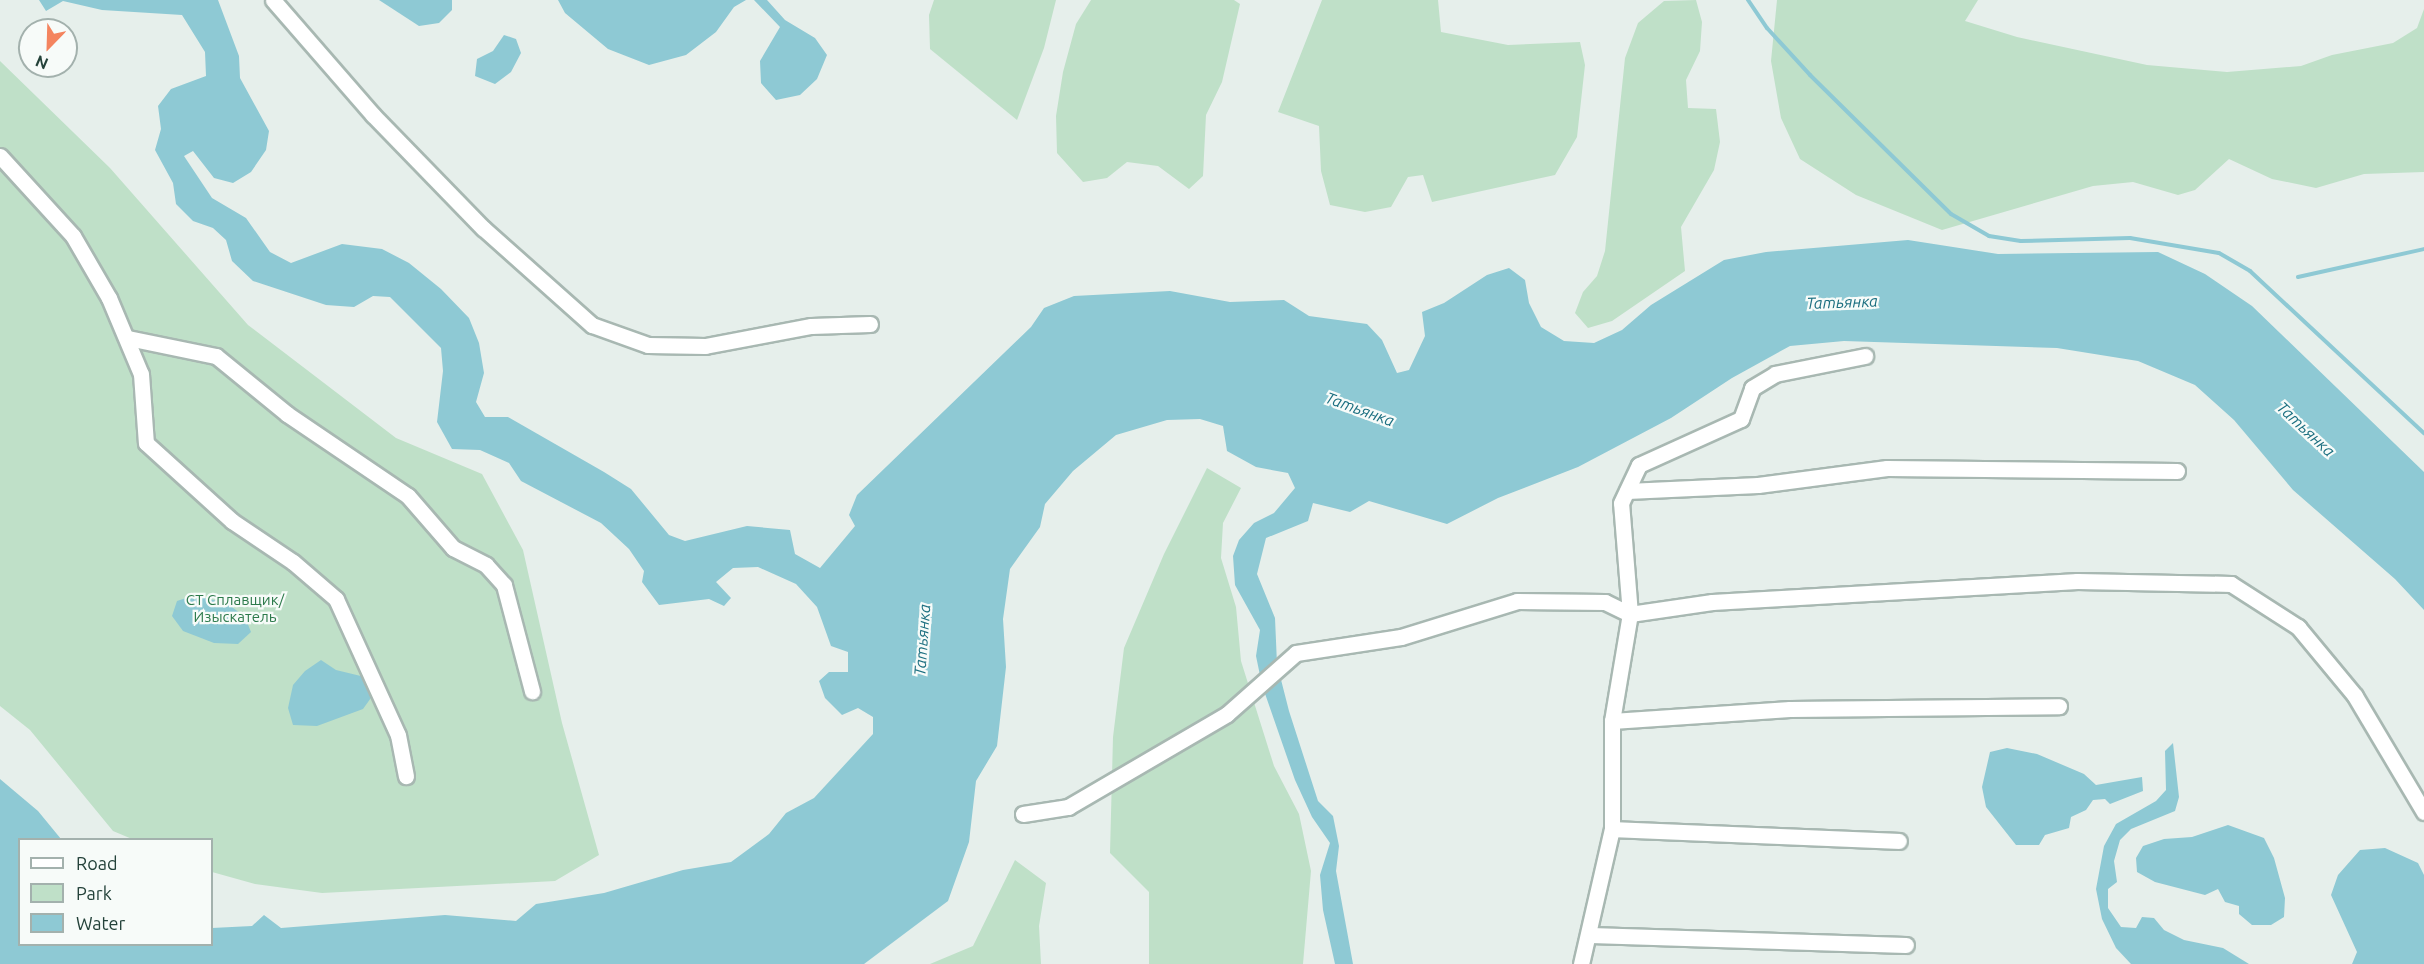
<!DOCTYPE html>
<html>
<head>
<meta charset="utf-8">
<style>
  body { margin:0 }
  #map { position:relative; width:2424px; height:964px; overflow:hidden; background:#e6efeb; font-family:Ubuntu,sans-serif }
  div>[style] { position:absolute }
  .green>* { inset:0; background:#bfe0c8 }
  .water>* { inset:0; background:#8ec9d4 }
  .stream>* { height:4px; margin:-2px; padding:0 2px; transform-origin:2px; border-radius:2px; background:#8ec9d4 }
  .roads { filter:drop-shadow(2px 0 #a8b8b2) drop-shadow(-2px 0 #a8b8b2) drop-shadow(0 2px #a8b8b2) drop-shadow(0 -2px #a8b8b2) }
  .minor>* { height:15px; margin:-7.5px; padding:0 7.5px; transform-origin:7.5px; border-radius:7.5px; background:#fff }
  span { translate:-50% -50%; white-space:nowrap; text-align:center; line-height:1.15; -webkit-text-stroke:4.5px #f7fbf9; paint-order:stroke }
  .park-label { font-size:15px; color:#2d7a4b }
  .water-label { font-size:16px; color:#1c6f80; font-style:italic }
  .legend { position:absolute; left:18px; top:838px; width:195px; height:108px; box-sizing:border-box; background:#f7fbf9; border:2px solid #a3b1ad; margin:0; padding:8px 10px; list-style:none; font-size:18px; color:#24423a }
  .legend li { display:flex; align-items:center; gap:12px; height:30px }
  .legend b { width:30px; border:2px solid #a3b1ad }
  .north { position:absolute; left:18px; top:18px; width:60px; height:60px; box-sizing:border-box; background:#f7fbf9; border:2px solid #a3b1ad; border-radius:50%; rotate:203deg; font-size:16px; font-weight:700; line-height:24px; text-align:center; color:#24423a }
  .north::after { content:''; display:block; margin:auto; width:21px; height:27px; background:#f4845f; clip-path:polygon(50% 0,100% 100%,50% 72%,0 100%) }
</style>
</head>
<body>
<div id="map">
  <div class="green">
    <div style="clip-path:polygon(934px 0,1056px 0,1044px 48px,1017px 120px,930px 49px,929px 15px)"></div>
    <div style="clip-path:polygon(1091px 0,1234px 0,1240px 4px,1222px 82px,1206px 115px,1203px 176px,1189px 189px,1158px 166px,1127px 162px,1107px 178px,1083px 182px,1057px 153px,1056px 116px,1063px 72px,1076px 24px)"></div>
    <div style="clip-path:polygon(1322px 0,1438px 0,1441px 32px,1508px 45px,1580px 42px,1585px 65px,1577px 137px,1555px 175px,1432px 202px,1423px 175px,1408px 177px,1391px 207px,1365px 212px,1330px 205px,1321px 171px,1319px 126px,1278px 112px)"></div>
    <div style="clip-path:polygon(1696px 0,1702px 22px,1700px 51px,1686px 80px,1688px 108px,1716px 109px,1720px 142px,1714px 170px,1681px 227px,1685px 271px,1612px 321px,1588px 328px,1575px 313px,1583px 292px,1597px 276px,1605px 251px,1625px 58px,1638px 23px,1664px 1px)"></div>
    <div style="clip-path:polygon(1777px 0,1978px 0,1965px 21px,2017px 37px,2147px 65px,2227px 72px,2301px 66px,2332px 55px,2393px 43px,2417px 28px,2424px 9px,2424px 172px,2364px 174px,2316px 188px,2272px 179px,2229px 159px,2195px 190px,2178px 195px,2133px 182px,2093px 186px,1942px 230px,1856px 195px,1800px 159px,1781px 118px,1771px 61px)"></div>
    <div style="clip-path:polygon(0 61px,110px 168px,248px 325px,396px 438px,482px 474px,523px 550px,562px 723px,599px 855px,555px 881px,322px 893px,255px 884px,212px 872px,212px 840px,132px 839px,113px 831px,30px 730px,0 706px)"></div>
    <div style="clip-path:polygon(1207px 468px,1241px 488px,1223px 523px,1221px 558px,1236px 607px,1241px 661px,1274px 766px,1299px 814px,1311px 871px,1303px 964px,1149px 964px,1149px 892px,1110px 853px,1113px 737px,1124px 648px,1164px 554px)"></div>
    <div style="clip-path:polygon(1015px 860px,1046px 883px,1039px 926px,1041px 964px,930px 964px,973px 946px)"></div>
  </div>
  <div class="water">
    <div style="clip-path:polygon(39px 0,218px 0,239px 56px,240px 78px,269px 131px,266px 150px,251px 172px,233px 183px,214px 178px,193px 151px,184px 156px,212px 198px,246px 218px,270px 252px,291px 263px,342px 244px,382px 249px,409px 263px,441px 289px,469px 318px,479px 343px,484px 373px,476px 402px,485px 417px,508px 417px,604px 472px,631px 489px,669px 535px,685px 541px,747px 526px,790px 530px,795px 554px,820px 568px,855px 526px,849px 515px,857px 495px,1031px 327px,1044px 308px,1074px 296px,1170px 291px,1230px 302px,1284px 300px,1309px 316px,1367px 324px,1382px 340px,1397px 373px,1409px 370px,1425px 336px,1422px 312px,1444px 303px,1487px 275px,1509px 268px,1525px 280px,1529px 303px,1541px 327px,1564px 341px,1594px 343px,1622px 330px,1651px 305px,1724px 260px,1766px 252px,1908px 240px,1998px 254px,2158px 252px,2205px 274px,2252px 306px,2424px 472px,2424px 610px,2395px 579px,2293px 490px,2234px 420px,2195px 385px,2138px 361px,2057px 348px,1844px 341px,1790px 346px,1732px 378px,1671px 418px,1578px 467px,1498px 498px,1447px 524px,1369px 501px,1350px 512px,1313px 503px,1308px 521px,1266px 538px,1257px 574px,1275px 618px,1277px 664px,1289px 711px,1318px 801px,1333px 816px,1339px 846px,1336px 871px,1353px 964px,1335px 964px,1323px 910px,1320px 875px,1330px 843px,1312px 817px,1295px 780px,1262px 685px,1256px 656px,1260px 630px,1235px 585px,1233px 556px,1239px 540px,1254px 523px,1274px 513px,1295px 488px,1288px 473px,1256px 467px,1227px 451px,1223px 426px,1200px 419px,1167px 420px,1116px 435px,1073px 471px,1045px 504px,1040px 527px,1010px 569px,1003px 619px,1006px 667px,997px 746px,976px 781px,969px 842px,948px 901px,864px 964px,0 964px,0 779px,38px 811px,61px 839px,20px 840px,20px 944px,212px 944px,212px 928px,252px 926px,264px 915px,281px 928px,445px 915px,516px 921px,536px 904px,604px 893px,683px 870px,731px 862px,769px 834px,786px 813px,814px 798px,873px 734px,873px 717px,858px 708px,842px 715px,825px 698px,819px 681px,829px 672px,848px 672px,848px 652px,831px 646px,817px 607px,796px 584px,758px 567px,733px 568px,716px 582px,731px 598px,724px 606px,709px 599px,659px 605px,642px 582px,644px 571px,629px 549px,601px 523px,521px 481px,509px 463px,480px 450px,452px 449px,437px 422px,443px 371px,441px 348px,390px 297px,373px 296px,354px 307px,326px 305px,253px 281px,232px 261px,226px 240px,213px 228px,193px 221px,176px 204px,173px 183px,155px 150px,161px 129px,158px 106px,171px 89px,206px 76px,205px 52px,182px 15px,102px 10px,63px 1px,46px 11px)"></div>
    <div style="clip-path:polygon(379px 0,452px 0,452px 10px,439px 23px,419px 26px)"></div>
    <div style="clip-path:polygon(558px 0,746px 0,734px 7px,716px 32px,686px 55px,649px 65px,608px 49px,565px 13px)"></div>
    <div style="clip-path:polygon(754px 0,767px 0,785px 20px,815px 38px,827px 55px,817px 79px,800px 95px,776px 100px,761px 83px,760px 61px,780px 27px)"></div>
    <div style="clip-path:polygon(504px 35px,516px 39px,521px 53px,511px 72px,495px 84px,475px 76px,477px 59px,493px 51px)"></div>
    <div style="clip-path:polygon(195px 595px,228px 604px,245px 617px,251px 632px,238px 644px,214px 643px,183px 631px,172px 616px,177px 601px)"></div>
    <div style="clip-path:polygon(321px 660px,336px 670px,369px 678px,373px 695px,363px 709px,317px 726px,293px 725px,288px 708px,293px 685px,305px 671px)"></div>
    <div style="clip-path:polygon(2173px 743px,2179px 797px,2175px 811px,2131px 829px,2120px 840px,2114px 861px,2117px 882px,2108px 889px,2108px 908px,2121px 927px,2136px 928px,2142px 917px,2154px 918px,2164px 930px,2184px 940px,2223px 948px,2249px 964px,2131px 964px,2116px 948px,2102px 919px,2096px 889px,2104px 846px,2116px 824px,2156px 801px,2166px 790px,2165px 751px)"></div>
    <div style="clip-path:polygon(2007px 748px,2037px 754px,2084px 774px,2096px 785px,2142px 777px,2143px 791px,2110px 804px,2105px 799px,2093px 800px,2086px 810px,2071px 817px,2069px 828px,2045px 835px,2039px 845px,2016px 845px,1986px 807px,1982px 787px,1990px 752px)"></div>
    <div style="clip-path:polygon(2228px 825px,2264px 838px,2274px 858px,2285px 898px,2284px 917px,2271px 925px,2252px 925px,2239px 914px,2239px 906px,2225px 902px,2218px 889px,2205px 895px,2155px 882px,2137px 872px,2136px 858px,2143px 846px,2164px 839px,2192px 837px)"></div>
    <div style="clip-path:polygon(2385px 848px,2418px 863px,2424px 875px,2424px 964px,2352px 964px,2357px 952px,2331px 895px,2338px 875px,2360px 850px)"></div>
  </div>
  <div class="stream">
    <div style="left:1748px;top:0;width:34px;rotate:56deg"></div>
    <div style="left:1767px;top:28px;width:64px;rotate:47.5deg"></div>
    <div style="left:1810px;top:75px;width:198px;rotate:44.6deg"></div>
    <div style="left:1951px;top:214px;width:44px;rotate:30.1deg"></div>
    <div style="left:1989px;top:236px;width:32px;rotate:9deg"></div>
    <div style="left:2021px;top:241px;width:109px;rotate:-1.6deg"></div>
    <div style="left:2130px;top:238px;width:90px;rotate:9.6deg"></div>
    <div style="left:2219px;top:253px;width:36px;rotate:30deg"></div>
    <div style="left:2250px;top:271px;width:238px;rotate:43deg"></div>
    <div style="left:2298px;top:277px;width:129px;rotate:-12.5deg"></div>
  </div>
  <div class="roads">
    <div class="minor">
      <div style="left:273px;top:0;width:152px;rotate:49deg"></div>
      <div style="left:373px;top:115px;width:158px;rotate:45.8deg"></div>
      <div style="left:483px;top:228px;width:146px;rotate:41.7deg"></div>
      <div style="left:592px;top:325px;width:59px;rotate:19.7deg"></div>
      <div style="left:648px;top:345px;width:57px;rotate:1deg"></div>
      <div style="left:705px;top:346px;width:108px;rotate:-10.7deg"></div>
      <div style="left:811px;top:326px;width:59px;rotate:-1.9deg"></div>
      <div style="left:0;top:156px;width:108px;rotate:47.6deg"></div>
      <div style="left:73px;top:236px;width:72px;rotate:59.9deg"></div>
      <div style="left:109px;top:298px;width:82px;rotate:67.2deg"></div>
      <div style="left:141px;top:374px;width:69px;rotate:85.9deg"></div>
      <div style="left:146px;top:443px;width:116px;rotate:42.2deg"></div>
      <div style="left:232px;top:521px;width:73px;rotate:33.9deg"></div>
      <div style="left:293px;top:562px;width:57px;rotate:40.7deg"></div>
      <div style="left:336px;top:599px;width:149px;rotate:65.5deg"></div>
      <div style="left:398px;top:735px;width:42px;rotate:79deg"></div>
      <div style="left:128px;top:338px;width:90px;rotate:11.6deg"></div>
      <div style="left:216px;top:356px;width:92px;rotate:39.2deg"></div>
      <div style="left:287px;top:414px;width:146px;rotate:34.1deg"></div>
      <div style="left:408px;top:496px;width:69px;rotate:49.1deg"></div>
      <div style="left:453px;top:548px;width:37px;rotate:27deg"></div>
      <div style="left:486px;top:565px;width:27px;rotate:48deg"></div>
      <div style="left:504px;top:585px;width:110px;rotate:75.2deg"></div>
      <div style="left:1627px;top:491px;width:131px;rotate:-2.6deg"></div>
      <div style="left:1758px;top:485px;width:130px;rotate:-7.5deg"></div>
      <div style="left:1887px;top:468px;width:290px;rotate:0.6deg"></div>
      <div style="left:1612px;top:721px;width:178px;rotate:-3.9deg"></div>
      <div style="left:1790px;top:709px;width:269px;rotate:-0.6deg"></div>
      <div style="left:1023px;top:814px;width:46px;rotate:-8.8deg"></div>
      <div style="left:1068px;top:807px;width:184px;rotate:-30.3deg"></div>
      <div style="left:1227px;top:714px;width:92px;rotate:-41.5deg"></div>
      <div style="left:1296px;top:653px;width:106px;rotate:-8.7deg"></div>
      <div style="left:1401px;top:637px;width:121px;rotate:-17.2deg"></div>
      <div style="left:1517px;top:601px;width:88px;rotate:0.7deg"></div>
      <div style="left:1605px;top:602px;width:28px;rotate:26deg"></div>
      <div style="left:1630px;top:614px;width:83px;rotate:-8.3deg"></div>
      <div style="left:1712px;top:602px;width:366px;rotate:-3.3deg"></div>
      <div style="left:2077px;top:581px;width:154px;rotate:1.1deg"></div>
      <div style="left:2231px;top:584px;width:80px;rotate:32.7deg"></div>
      <div style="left:2298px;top:627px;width:89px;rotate:50.4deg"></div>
      <div style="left:2355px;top:696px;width:135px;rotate:59.3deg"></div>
      <div style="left:1612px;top:829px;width:287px;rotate:2.4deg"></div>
      <div style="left:1590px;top:935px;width:316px;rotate:1.8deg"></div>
      <div style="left:1581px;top:964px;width:139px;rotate:-77.1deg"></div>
      <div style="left:1612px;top:829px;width:108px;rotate:-90deg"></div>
      <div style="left:1612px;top:721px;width:109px;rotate:-80.5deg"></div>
      <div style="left:1630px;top:614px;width:111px;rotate:-94.6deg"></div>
      <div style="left:1621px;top:503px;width:42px;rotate:-64.7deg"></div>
      <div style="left:1639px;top:465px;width:112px;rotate:-24.3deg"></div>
      <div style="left:1741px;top:419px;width:33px;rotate:-70deg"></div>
      <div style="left:1752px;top:388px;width:27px;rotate:-31deg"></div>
      <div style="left:1775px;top:374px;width:92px;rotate:-11.3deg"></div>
    </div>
  </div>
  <div class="park-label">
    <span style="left:235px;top:608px">СТ Сплавщик/<br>Изыскатель</span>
  </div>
  <div class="water-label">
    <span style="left:1842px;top:302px;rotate:-2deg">Татьянка</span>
    <span style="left:1360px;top:409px;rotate:20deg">Татьянка</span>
    <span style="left:2306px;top:429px;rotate:43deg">Татьянка</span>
    <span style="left:922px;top:640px;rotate:-86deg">Татьянка</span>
  </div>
  <ul class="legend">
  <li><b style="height:8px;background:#fff"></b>Road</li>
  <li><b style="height:16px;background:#bfe0c8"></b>Park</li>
  <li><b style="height:16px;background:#8ec9d4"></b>Water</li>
  </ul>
  <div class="north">N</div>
</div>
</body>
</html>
